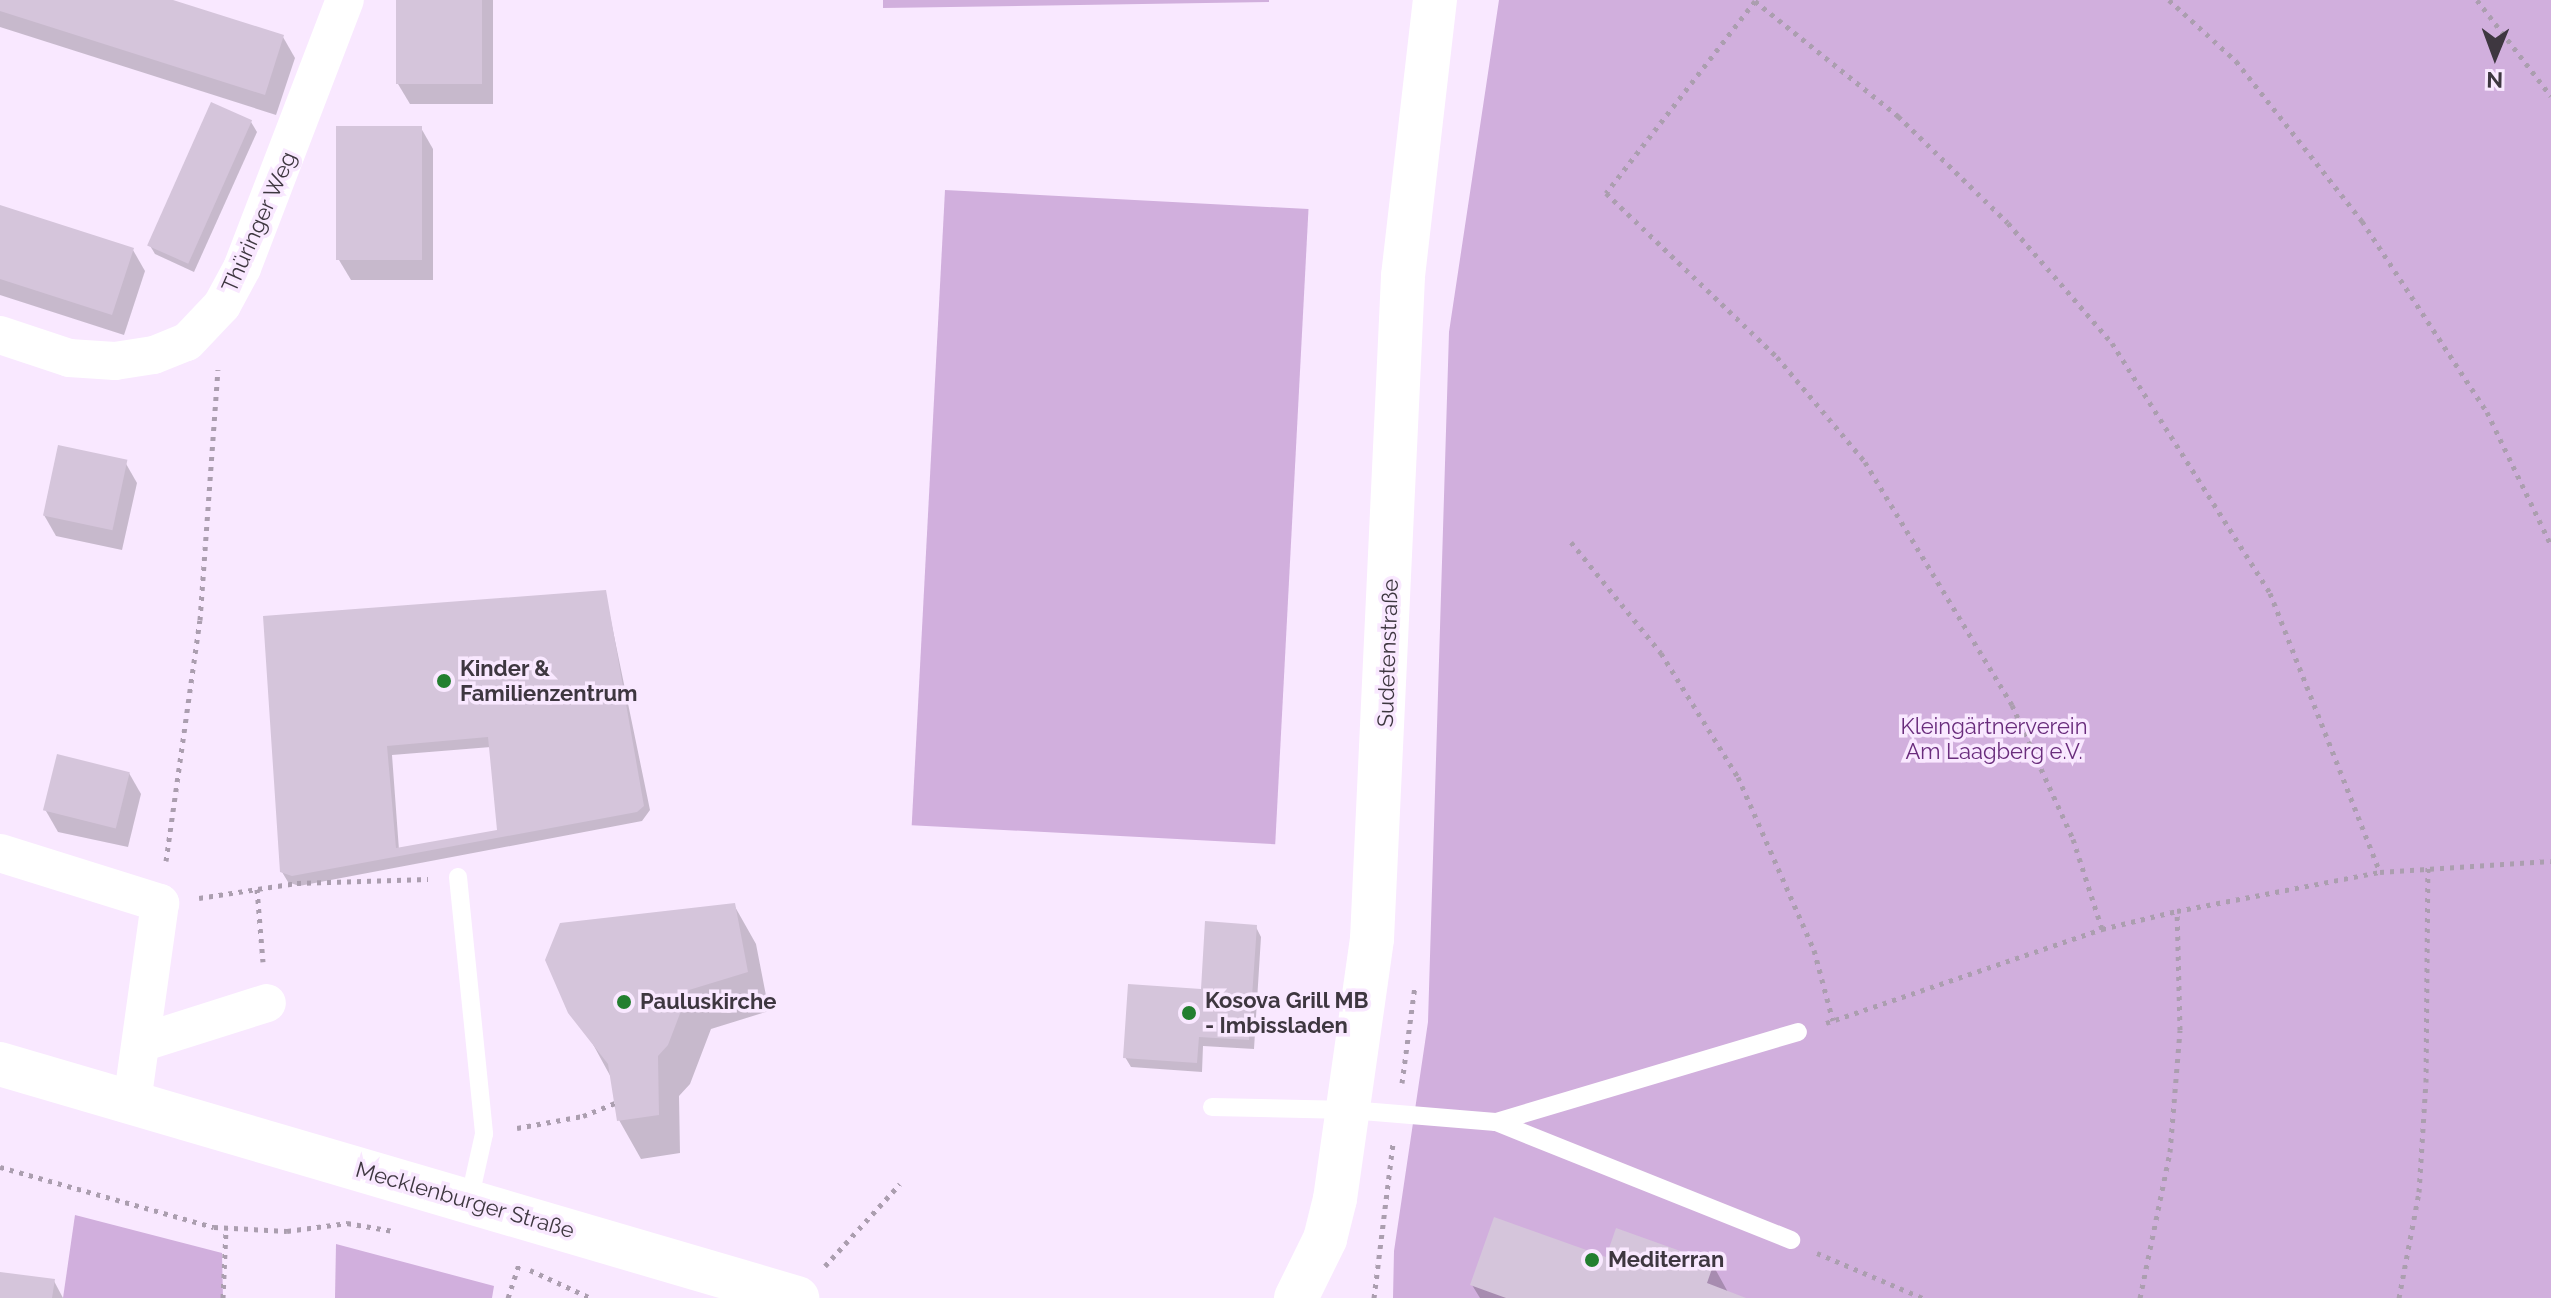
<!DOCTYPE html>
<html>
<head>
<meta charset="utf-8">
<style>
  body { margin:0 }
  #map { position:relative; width:2551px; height:1298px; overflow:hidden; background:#f9e8ff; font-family:Raleway,sans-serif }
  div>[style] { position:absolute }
  .green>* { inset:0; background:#d1afdd; transform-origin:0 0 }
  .shadow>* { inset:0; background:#0003 }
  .building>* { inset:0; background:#d5c5db; transform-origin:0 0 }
  .path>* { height:5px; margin-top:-2.5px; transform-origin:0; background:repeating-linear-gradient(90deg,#ab9eaf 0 4px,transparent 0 10px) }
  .service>* { height:18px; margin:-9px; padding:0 9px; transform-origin:9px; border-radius:9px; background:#fff }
  .minor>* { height:38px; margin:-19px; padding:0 19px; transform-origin:19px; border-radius:19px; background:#fff }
  .tertiary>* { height:44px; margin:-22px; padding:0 22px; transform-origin:22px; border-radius:22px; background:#fff }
  .dots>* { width:22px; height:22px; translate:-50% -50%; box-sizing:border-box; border:4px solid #f9e8ff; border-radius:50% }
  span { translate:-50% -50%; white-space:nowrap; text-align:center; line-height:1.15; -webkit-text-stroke:7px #f9e8ff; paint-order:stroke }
  .street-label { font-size:22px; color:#3e3740 }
  .poi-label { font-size:22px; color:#3e3740; font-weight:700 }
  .left { translate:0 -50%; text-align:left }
  .park-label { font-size:22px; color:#692c7c }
  .north { position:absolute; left:2455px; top:16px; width:80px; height:80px; -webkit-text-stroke:6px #f9e8ff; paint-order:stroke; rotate:181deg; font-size:22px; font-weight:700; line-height:32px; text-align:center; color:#3e3740 }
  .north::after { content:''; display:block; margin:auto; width:28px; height:36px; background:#3e3740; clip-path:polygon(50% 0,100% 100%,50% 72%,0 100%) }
</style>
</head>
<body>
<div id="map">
  <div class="green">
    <div style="clip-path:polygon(883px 0,1269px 0,1269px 2px,883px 8px)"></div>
    <div style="clip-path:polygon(1499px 0,2551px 0,2551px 1298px,1393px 1298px,1394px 1251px,1428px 1022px,1449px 332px)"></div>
    <div style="left:945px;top:190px;width:364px;height:636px;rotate:3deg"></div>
    <div style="clip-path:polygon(75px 1215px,222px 1253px,223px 1298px,63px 1298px)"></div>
    <div style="clip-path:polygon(336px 1244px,494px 1286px,492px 1298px,335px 1298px)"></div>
  </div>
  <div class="shadow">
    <div style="clip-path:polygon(0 0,167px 0,283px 37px,295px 58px,276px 115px,0 27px)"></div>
    <div style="clip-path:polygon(398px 0,493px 0,493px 104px,410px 104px,398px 84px)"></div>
    <div style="clip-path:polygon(251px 122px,257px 132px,194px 272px,155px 254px,149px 244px)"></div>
    <div style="clip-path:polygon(421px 128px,433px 149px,433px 280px,351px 280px,339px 260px)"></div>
    <div style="clip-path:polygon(0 207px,133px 250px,145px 271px,124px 335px,0 295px)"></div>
    <div style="clip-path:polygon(125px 462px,137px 483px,122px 550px,56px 536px,44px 515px)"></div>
    <div style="clip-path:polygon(evenodd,605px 592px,650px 810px,642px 821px,299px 886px,288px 882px,282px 872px,265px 618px,605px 592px,491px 747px,499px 831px,399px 850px,392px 755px,491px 747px)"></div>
    <div style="clip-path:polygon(129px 773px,141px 794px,128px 847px,58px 832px,46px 811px)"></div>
    <div style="clip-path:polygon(734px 905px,756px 944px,769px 1011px,711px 1029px,690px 1084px,679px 1096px,680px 1153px,641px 1159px,619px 1120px,613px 1081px,547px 960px)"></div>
    <div style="clip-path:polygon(1256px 927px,1261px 937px,1254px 1049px,1203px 1046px,1202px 1072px,1131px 1067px,1125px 1057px,1203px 991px)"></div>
    <div style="clip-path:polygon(1607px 1260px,1713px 1265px,1729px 1294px,1742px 1298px,1480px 1298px,1472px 1285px)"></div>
    <div style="clip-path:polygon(0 1274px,54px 1281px,63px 1298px,0 1298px)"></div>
  </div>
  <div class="building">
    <div style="clip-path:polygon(0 0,173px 0,284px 35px,265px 95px,0 11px)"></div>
    <div style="left:396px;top:0;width:86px;height:84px"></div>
    <div style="left:211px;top:102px;width:45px;height:157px;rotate:24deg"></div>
    <div style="left:336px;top:126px;width:86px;height:134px"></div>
    <div style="clip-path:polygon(0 205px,134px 248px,112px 315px,0 279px)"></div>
    <div style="left:58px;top:445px;width:71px;height:72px;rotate:12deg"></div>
    <div style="clip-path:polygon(evenodd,606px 590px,644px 806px,637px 812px,292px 876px,280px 872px,263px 616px,606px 590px,488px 737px,497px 830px,396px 848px,387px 746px,488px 737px)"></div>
    <div style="left:57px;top:754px;width:75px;height:58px;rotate:14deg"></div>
    <div style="clip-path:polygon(735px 903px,748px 972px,689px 990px,668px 1045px,658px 1056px,659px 1115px,617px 1121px,608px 1064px,568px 1013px,545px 960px,560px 923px)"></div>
    <div style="clip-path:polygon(1205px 921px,1257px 925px,1249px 1040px,1199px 1037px,1197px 1063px,1123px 1058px,1128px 984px,1201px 989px)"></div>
    <div style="clip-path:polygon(1494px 1217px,1606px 1257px,1616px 1228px,1714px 1263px,1707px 1283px,1746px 1298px,1506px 1298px,1470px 1285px)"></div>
    <div style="clip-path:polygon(0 1272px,55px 1279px,52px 1298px,0 1298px)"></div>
  </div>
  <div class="path">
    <div style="left:2169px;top:0;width:91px;rotate:42.3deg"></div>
    <div style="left:2236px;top:61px;width:204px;rotate:51.8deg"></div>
    <div style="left:2362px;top:221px;width:228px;rotate:56.8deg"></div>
    <div style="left:2487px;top:412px;width:148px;rotate:64.3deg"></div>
    <div style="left:2477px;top:0;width:121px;rotate:52.4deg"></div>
    <div style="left:1755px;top:1px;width:243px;rotate:127.8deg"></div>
    <div style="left:1606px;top:193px;width:237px;rotate:43.8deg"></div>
    <div style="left:1777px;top:357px;width:137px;rotate:50deg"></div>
    <div style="left:1865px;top:462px;width:284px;rotate:58.8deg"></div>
    <div style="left:2012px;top:705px;width:147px;rotate:65.5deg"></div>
    <div style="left:2073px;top:839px;width:95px;rotate:72.1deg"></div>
    <div style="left:1755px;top:1px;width:184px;rotate:38.8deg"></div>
    <div style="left:1898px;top:116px;width:153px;rotate:44.2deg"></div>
    <div style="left:2008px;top:223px;width:159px;rotate:49.1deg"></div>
    <div style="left:2112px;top:343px;width:296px;rotate:57.7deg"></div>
    <div style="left:2270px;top:593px;width:300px;rotate:68.5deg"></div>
    <div style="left:1571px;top:542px;width:143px;rotate:51deg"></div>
    <div style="left:1661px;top:653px;width:146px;rotate:58.2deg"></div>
    <div style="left:1738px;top:777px;width:189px;rotate:66.3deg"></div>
    <div style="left:1814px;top:950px;width:73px;rotate:75deg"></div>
    <div style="left:166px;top:861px;width:243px;rotate:-82deg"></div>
    <div style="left:200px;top:620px;width:251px;rotate:-85.9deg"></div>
    <div style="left:257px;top:889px;width:73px;rotate:85.3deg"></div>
    <div style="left:199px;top:898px;width:99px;rotate:-8.7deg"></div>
    <div style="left:297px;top:883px;width:131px;rotate:-1.7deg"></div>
    <div style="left:1826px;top:1023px;width:292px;rotate:-18.8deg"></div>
    <div style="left:2102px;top:929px;width:77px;rotate:-13.5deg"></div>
    <div style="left:2177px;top:911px;width:207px;rotate:-10.9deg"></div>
    <div style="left:2380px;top:872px;width:171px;rotate:-3.7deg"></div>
    <div style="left:1402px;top:1083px;width:98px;rotate:-82.4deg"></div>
    <div style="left:517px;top:1128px;width:67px;rotate:-10.3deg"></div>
    <div style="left:583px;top:1116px;width:35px;rotate:-22deg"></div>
    <div style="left:0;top:1167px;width:222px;rotate:15.7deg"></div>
    <div style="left:214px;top:1227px;width:73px;rotate:3.1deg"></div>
    <div style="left:287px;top:1231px;width:61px;rotate:-7.6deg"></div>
    <div style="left:347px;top:1223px;width:47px;rotate:9.9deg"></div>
    <div style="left:1817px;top:1253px;width:115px;rotate:23deg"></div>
    <div style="left:825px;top:1266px;width:111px;rotate:-47.6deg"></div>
    <div style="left:530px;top:1270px;width:67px;rotate:24.7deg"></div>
    <div style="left:223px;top:1298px;width:70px;rotate:-87.5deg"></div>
    <div style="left:508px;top:1298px;width:38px;rotate:-72deg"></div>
    <div style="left:1374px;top:1298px;width:155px;rotate:-83deg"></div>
    <div style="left:2140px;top:1298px;width:149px;rotate:-78.4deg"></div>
    <div style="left:2170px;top:1152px;width:122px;rotate:-85.3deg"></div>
    <div style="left:2180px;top:1030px;width:119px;rotate:-91.4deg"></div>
    <div style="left:2399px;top:1298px;width:108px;rotate:-79.3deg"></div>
    <div style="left:2419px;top:1192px;width:110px;rotate:-86.4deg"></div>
    <div style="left:2426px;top:1082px;width:215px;rotate:-89.5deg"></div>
  </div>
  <div class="service">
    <div style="left:458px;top:877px;width:258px;rotate:84.2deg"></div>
    <div style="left:484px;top:1134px;width:69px;rotate:102.6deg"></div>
    <div style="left:1212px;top:1107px;width:138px;rotate:1.2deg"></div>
    <div style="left:1350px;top:1110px;width:146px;rotate:4.7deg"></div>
    <div style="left:1496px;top:1122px;width:318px;rotate:21.8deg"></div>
    <div style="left:1496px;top:1122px;width:315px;rotate:-16.6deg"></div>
  </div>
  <div class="minor">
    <div style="left:0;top:335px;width:73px;rotate:18.4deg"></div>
    <div style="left:69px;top:358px;width:46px;rotate:3.7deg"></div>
    <div style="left:115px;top:361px;width:39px;rotate:-9deg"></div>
    <div style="left:154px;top:355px;width:35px;rotate:-22deg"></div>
    <div style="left:187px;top:342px;width:51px;rotate:-46.6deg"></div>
    <div style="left:222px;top:305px;width:42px;rotate:-61.6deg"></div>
    <div style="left:242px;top:268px;width:287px;rotate:-69deg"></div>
    <div style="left:0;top:853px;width:168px;rotate:17.4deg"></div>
    <div style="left:160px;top:903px;width:201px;rotate:98deg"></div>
    <div style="left:141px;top:1043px;width:132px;rotate:-17.6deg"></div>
  </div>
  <div class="tertiary">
    <div style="left:0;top:1064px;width:831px;rotate:16.36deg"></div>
    <div style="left:1296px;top:1298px;width:66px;rotate:-63.8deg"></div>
    <div style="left:1325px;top:1239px;width:41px;rotate:-76deg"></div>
    <div style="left:1335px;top:1199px;width:263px;rotate:-81.9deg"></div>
    <div style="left:1372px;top:939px;width:664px;rotate:-87.32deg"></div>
    <div style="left:1403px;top:276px;width:278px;rotate:-83.4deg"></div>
  </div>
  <div class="dots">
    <div style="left:444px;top:681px;background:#237f30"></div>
    <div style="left:624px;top:1002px;background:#237f30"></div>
    <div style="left:1189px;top:1013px;background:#237f30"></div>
    <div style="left:1592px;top:1260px;background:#237f30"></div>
  </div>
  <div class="street-label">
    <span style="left:259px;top:222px;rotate:-66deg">Thüringer Weg</span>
    <span style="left:1388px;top:653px;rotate:-88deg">Sudetenstraße</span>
    <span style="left:465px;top:1200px;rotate:16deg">Mecklenburger Straße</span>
  </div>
  <div class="poi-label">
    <span class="left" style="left:460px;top:681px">Kinder &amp;<br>Familienzentrum</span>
    <span class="left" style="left:1205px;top:1013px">Kosova Grill MB<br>- Imbissladen</span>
    <span class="left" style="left:640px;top:1002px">Pauluskirche</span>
    <span class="left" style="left:1608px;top:1260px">Mediterran</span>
  </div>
  <div class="park-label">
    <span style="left:1994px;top:739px">Kleingärtnerverein<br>Am Laagberg e.V.</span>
  </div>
  <div class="north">N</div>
</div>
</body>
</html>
